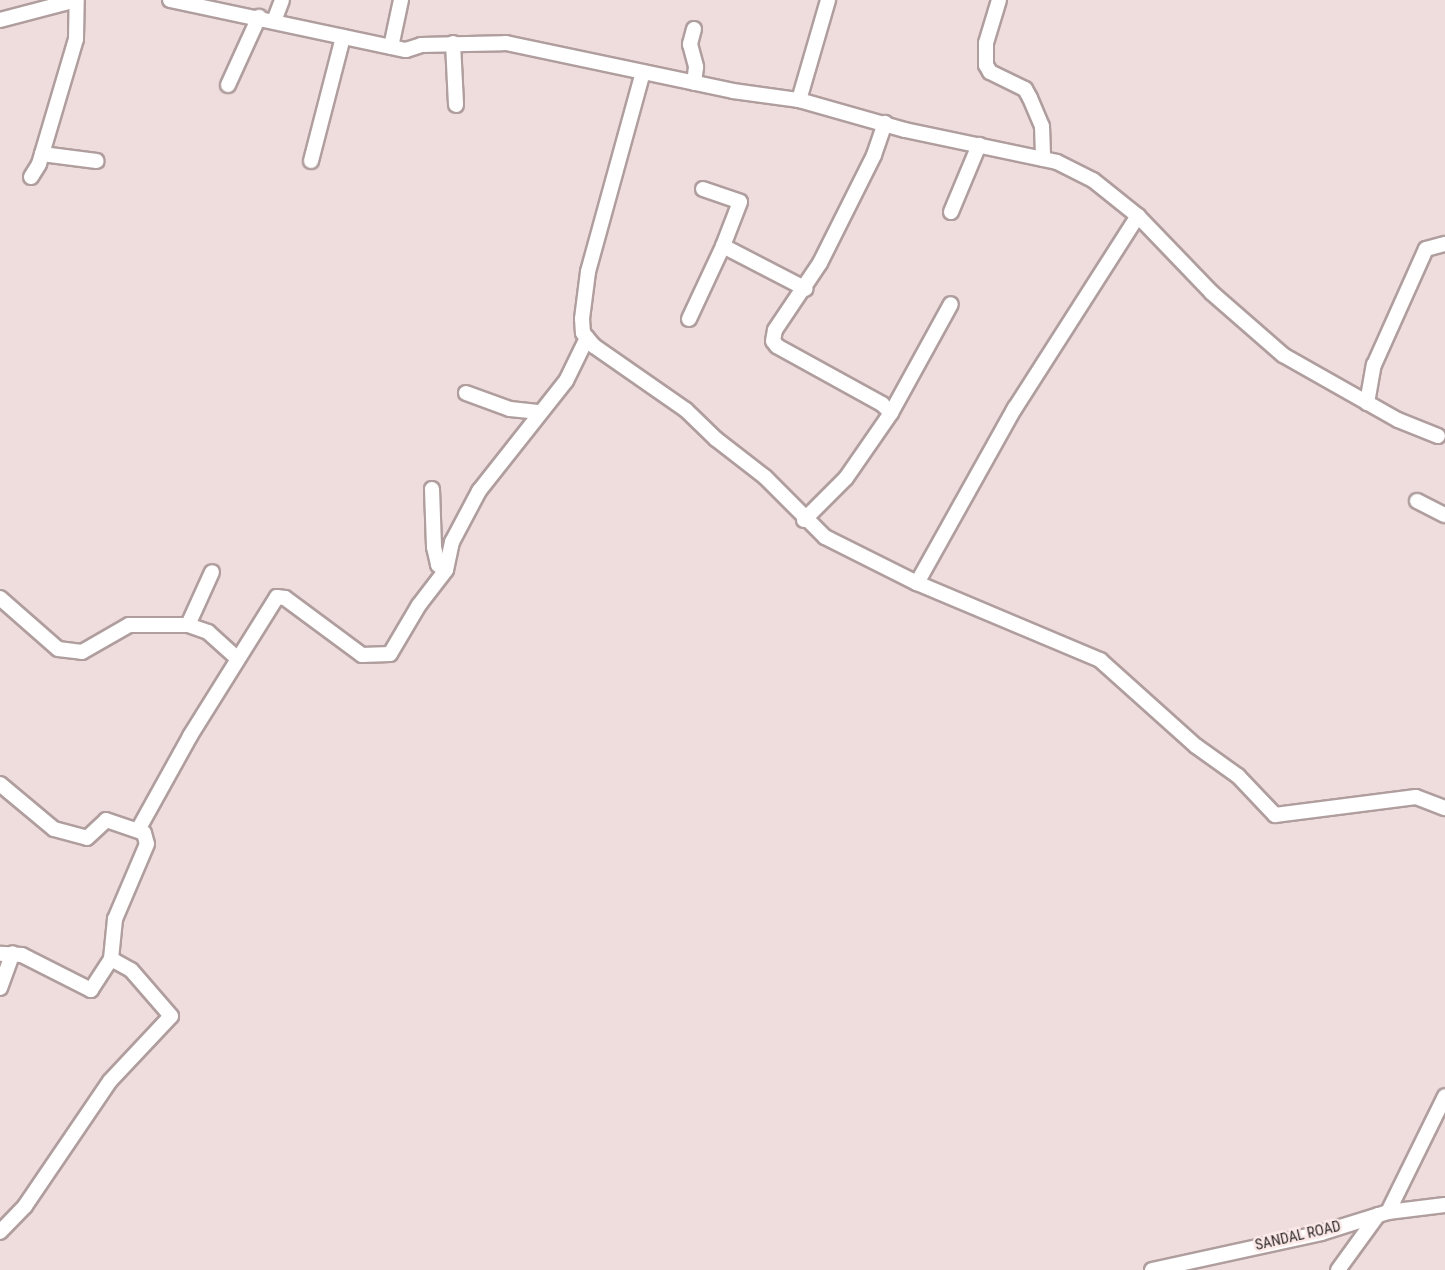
<!DOCTYPE html>
<html>
<head>
<meta charset="utf-8">
<style>
  body { margin:0 }
  #map { position:relative; width:1445px; height:1270px; overflow:hidden; background:#efdcdc; font-family:"Roboto Condensed",sans-serif }
  div>[style] { position:absolute }
  .roads { filter:drop-shadow(2px 0 #b09e9e) drop-shadow(-2px 0 #b09e9e) drop-shadow(0 2px #b09e9e) drop-shadow(0 -2px #b09e9e) }
  .minor>* { height:14px; margin:-7px; padding:0 7px; transform-origin:7px; border-radius:7px; background:#fff }
  span { translate:-50% -50%; white-space:nowrap; text-align:center; line-height:1.15; -webkit-text-stroke:5px #fceae9; paint-order:stroke }
  .street-label { font-size:15px; color:#322b2b }
</style>
</head>
<body>
<div id="map">
  <div class="roads">
    <div class="minor">
      <div style="left:170px;top:0;width:241px;rotate:12deg"></div>
      <div style="left:406px;top:50px;width:16px;rotate:-18deg"></div>
      <div style="left:421px;top:45px;width:85px;rotate:-1.3deg"></div>
      <div style="left:506px;top:43px;width:232px;rotate:11.9deg"></div>
      <div style="left:733px;top:91px;width:67px;rotate:7.8deg"></div>
      <div style="left:799px;top:100px;width:110px;rotate:15.8deg"></div>
      <div style="left:905px;top:130px;width:155px;rotate:11.9deg"></div>
      <div style="left:1057px;top:162px;width:40px;rotate:26.6deg"></div>
      <div style="left:1093px;top:180px;width:58px;rotate:38.7deg"></div>
      <div style="left:1138px;top:216px;width:107px;rotate:46.1deg"></div>
      <div style="left:1212px;top:293px;width:94px;rotate:41.1deg"></div>
      <div style="left:1283px;top:355px;width:132px;rotate:29.5deg"></div>
      <div style="left:1398px;top:420px;width:43px;rotate:21.8deg"></div>
      <div style="left:999px;top:0;width:45px;rotate:106.8deg"></div>
      <div style="left:986px;top:43px;width:22px;rotate:90deg"></div>
      <div style="left:986px;top:65px;width:8px;rotate:60deg"></div>
      <div style="left:990px;top:72px;width:39px;rotate:26deg"></div>
      <div style="left:1025px;top:89px;width:10px;rotate:61deg"></div>
      <div style="left:1030px;top:98px;width:30px;rotate:67deg"></div>
      <div style="left:1042px;top:126px;width:33px;rotate:88deg"></div>
      <div style="left:0;top:20px;width:79px;rotate:-14.7deg"></div>
      <div style="left:274px;top:21px;width:22px;rotate:-69deg"></div>
      <div style="left:694px;top:29px;width:16px;rotate:105deg"></div>
      <div style="left:690px;top:44px;width:24px;rotate:75deg"></div>
      <div style="left:696px;top:67px;width:16px;rotate:97deg"></div>
      <div style="left:453px;top:43px;width:62px;rotate:87.2deg"></div>
      <div style="left:391px;top:47px;width:48px;rotate:-78deg"></div>
      <div style="left:643px;top:72px;width:207px;rotate:105.4deg"></div>
      <div style="left:588px;top:272px;width:47px;rotate:97.3deg"></div>
      <div style="left:582px;top:319px;width:14px;rotate:86deg"></div>
      <div style="left:583px;top:333px;width:17px;rotate:50deg"></div>
      <div style="left:594px;top:346px;width:112px;rotate:34.8deg"></div>
      <div style="left:686px;top:410px;width:42px;rotate:44deg"></div>
      <div style="left:716px;top:439px;width:62px;rotate:37.8deg"></div>
      <div style="left:765px;top:477px;width:85px;rotate:45deg"></div>
      <div style="left:825px;top:537px;width:103px;rotate:26.6deg"></div>
      <div style="left:917px;top:583px;width:199px;rotate:22.8deg"></div>
      <div style="left:1100px;top:660px;width:129px;rotate:41.9deg"></div>
      <div style="left:1196px;top:746px;width:52px;rotate:35.5deg"></div>
      <div style="left:1238px;top:776px;width:54px;rotate:46.5deg"></div>
      <div style="left:1275px;top:815px;width:142px;rotate:-7.3deg"></div>
      <div style="left:1416px;top:797px;width:31px;rotate:21deg"></div>
      <div style="left:228px;top:85px;width:75px;rotate:-65.5deg"></div>
      <div style="left:799px;top:100px;width:104px;rotate:-73.8deg"></div>
      <div style="left:42px;top:154px;width:55px;rotate:7.3deg"></div>
      <div style="left:311px;top:161px;width:128px;rotate:-75.5deg"></div>
      <div style="left:31px;top:177px;width:15px;rotate:-58deg"></div>
      <div style="left:39px;top:164px;width:130px;rotate:-73.5deg"></div>
      <div style="left:76px;top:39px;width:39px;rotate:-89deg"></div>
      <div style="left:703px;top:189px;width:39px;rotate:19deg"></div>
      <div style="left:740px;top:202px;width:47px;rotate:111.1deg"></div>
      <div style="left:723px;top:246px;width:93px;rotate:27.4deg"></div>
      <div style="left:951px;top:212px;width:73px;rotate:-67.3deg"></div>
      <div style="left:689px;top:319px;width:81px;rotate:-65deg"></div>
      <div style="left:466px;top:393px;width:47px;rotate:20deg"></div>
      <div style="left:510px;top:409px;width:30px;rotate:6deg"></div>
      <div style="left:1367px;top:403px;width:39px;rotate:-80deg"></div>
      <div style="left:1374px;top:365px;width:127px;rotate:-65.9deg"></div>
      <div style="left:1426px;top:249px;width:20px;rotate:-15deg"></div>
      <div style="left:891px;top:413px;width:124px;rotate:-61.2deg"></div>
      <div style="left:432px;top:489px;width:58px;rotate:88deg"></div>
      <div style="left:434px;top:547px;width:18px;rotate:77deg"></div>
      <div style="left:438px;top:565px;width:9px;rotate:32deg"></div>
      <div style="left:1417px;top:501px;width:31px;rotate:27deg"></div>
      <div style="left:804px;top:520px;width:59px;rotate:-45deg"></div>
      <div style="left:846px;top:478px;width:79px;rotate:-55.3deg"></div>
      <div style="left:891px;top:413px;width:13px;rotate:-135deg"></div>
      <div style="left:882px;top:404px;width:120px;rotate:-151.1deg"></div>
      <div style="left:777px;top:346px;width:6px;rotate:-129deg"></div>
      <div style="left:773px;top:341px;width:11px;rotate:-80deg"></div>
      <div style="left:775px;top:330px;width:81px;rotate:-56.1deg"></div>
      <div style="left:820px;top:263px;width:121px;rotate:-63.4deg"></div>
      <div style="left:874px;top:155px;width:34px;rotate:-71deg"></div>
      <div style="left:917px;top:583px;width:201px;rotate:-60.8deg"></div>
      <div style="left:1015px;top:408px;width:228px;rotate:-57.4deg"></div>
      <div style="left:0;top:598px;width:77px;rotate:41.3deg"></div>
      <div style="left:58px;top:649px;width:24px;rotate:7deg"></div>
      <div style="left:82px;top:652px;width:54px;rotate:-29.9deg"></div>
      <div style="left:129px;top:625px;width:59px"></div>
      <div style="left:188px;top:625px;width:21px;rotate:19deg"></div>
      <div style="left:208px;top:632px;width:39px;rotate:42deg"></div>
      <div style="left:188px;top:625px;width:58px;rotate:-65.6deg"></div>
      <div style="left:0;top:784px;width:70px;rotate:39.8deg"></div>
      <div style="left:54px;top:829px;width:34px;rotate:15deg"></div>
      <div style="left:87px;top:838px;width:26px;rotate:-43deg"></div>
      <div style="left:106px;top:820px;width:40px;rotate:18.9deg"></div>
      <div style="left:144px;top:833px;width:11px;rotate:75deg"></div>
      <div style="left:147px;top:844px;width:82px;rotate:113.1deg"></div>
      <div style="left:115px;top:919px;width:40px;rotate:95.7deg"></div>
      <div style="left:111px;top:959px;width:37px;rotate:123deg"></div>
      <div style="left:91px;top:990px;width:77px;rotate:-153.1deg"></div>
      <div style="left:22px;top:955px;width:22px;rotate:-177deg"></div>
      <div style="left:138px;top:830px;width:107px;rotate:-61deg"></div>
      <div style="left:190px;top:736px;width:164px;rotate:-58deg"></div>
      <div style="left:277px;top:597px;width:8px;rotate:7deg"></div>
      <div style="left:285px;top:598px;width:96px;rotate:36.5deg"></div>
      <div style="left:362px;top:655px;width:28px;rotate:-2deg"></div>
      <div style="left:390px;top:654px;width:57px;rotate:-59.4deg"></div>
      <div style="left:419px;top:605px;width:44px;rotate:-52.4deg"></div>
      <div style="left:446px;top:570px;width:29px;rotate:-78deg"></div>
      <div style="left:452px;top:542px;width:58px;rotate:-62.1deg"></div>
      <div style="left:479px;top:491px;width:140px;rotate:-51.7deg"></div>
      <div style="left:566px;top:381px;width:48px;rotate:-64deg"></div>
      <div style="left:0;top:988px;width:37px;rotate:-70deg"></div>
      <div style="left:1388px;top:1212px;width:129px;rotate:-63.8deg"></div>
      <div style="left:0;top:1232px;width:36px;rotate:-46deg"></div>
      <div style="left:25px;top:1206px;width:151px;rotate:-55.8deg"></div>
      <div style="left:110px;top:1081px;width:89px;rotate:-46.8deg"></div>
      <div style="left:171px;top:1016px;width:61px;rotate:-131deg"></div>
      <div style="left:131px;top:970px;width:23px;rotate:-151deg"></div>
      <div style="left:1152px;top:1270px;width:173px;rotate:-12.3deg"></div>
      <div style="left:1321px;top:1233px;width:70px;rotate:-17.4deg"></div>
      <div style="left:1388px;top:1212px;width:57px;rotate:-7deg"></div>
      <div style="left:1338px;top:1270px;width:68px;rotate:-54deg"></div>
    </div>
  </div>
  <div class="street-label">
    <span style="left:1298px;top:1236px;rotate:-13deg">SANDAL ROAD</span>
  </div>
</div>
</body>
</html>
